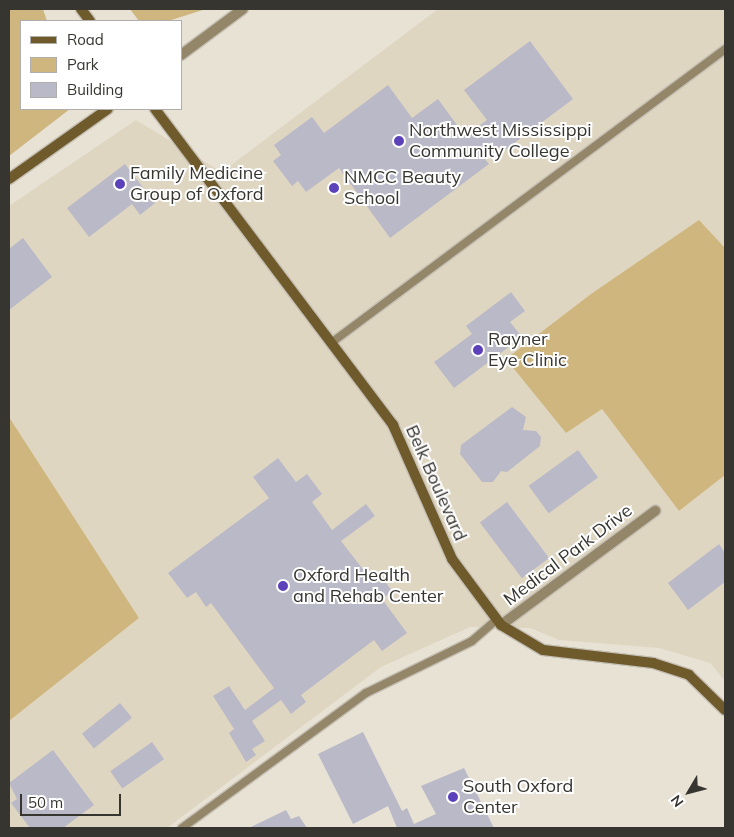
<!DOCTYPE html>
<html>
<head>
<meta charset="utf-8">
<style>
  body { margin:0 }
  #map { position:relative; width:734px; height:837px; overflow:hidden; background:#e8e2d5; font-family:Mulish,sans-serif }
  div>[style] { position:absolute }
  .built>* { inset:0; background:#dfd6c2 }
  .green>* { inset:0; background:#cfb67f }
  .building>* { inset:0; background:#b9b9c7; transform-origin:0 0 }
  .roads { filter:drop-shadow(1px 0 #c5bfb4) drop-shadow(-1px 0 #c5bfb4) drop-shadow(0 1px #c5bfb4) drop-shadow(0 -1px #c5bfb4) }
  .lane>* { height:8px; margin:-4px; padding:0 4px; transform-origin:4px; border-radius:4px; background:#948668 }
  .street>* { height:10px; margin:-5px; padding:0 5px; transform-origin:5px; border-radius:5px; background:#948668 }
  .secondary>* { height:10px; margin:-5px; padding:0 5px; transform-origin:5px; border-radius:5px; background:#6e5a2b }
  .dots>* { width:14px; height:14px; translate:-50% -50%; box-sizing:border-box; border:2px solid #fff; border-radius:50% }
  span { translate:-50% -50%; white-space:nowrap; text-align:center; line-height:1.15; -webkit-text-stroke:4px #fff; paint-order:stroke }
  .poi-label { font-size:18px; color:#373530 }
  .left { translate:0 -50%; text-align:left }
  .street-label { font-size:18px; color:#373530 }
  .frame { position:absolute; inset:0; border:10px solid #373530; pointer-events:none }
  .legend { position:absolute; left:20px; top:20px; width:162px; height:90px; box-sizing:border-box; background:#fff; border:1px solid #afaeac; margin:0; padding:6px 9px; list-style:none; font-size:15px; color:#373530 }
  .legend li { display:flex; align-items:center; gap:10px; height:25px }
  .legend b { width:25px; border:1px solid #afaeac }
  .north { position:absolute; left:664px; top:767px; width:50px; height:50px; -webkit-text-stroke:4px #fff; paint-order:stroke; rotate:233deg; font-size:14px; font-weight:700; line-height:20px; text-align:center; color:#373530 }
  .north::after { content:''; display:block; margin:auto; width:18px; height:22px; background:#373530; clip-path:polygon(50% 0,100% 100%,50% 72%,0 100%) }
  .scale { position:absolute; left:20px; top:794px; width:101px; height:22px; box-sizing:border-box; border:2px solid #373530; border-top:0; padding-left:6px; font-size:15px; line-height:18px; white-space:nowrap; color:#373530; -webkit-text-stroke:4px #fff; paint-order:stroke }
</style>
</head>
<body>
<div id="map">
  <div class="built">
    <div style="clip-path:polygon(438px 9px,725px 9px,725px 248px,699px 221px,602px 409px,679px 511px,725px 475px,725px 681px,710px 663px,659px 648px,559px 640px,530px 628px,470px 627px,381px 667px,167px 828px,9px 828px,9px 721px,139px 618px,9px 417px,9px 206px,136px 120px,222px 172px)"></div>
  </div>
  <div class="green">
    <div style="clip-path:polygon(9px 9px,43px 9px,47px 21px,21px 21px,21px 109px,70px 109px,9px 156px)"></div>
    <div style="clip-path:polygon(130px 9px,206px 9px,168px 21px,139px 21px)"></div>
    <div style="clip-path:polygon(699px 220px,725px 248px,725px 475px,679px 511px,602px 409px,566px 433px,506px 359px,591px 294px)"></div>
    <div style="clip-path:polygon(9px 417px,139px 618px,9px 721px)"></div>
  </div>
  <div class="building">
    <div style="clip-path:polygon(530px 41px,573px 99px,505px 150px,502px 145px,484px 158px,489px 164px,390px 238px,339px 168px,306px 192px,298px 181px,292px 186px,273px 161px,281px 155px,274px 145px,312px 117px,324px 133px,388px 85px,412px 118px,438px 99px,465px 136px,487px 120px,464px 90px)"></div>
    <div style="clip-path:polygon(125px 164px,155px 203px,140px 215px,132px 204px,89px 237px,67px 208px)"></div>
    <div style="clip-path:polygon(23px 238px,52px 277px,9px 310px,9px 249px)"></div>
    <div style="clip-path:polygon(511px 292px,525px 311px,510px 322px,522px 337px,454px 388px,434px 362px,472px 334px,466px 326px)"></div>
    <div style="clip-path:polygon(512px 407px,526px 417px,523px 430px,536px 431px,541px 437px,540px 446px,507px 472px,501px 471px,493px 482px,482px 482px,460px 454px,461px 445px)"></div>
    <div style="left:578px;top:450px;width:34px;height:61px;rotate:54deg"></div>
    <div style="clip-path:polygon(278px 458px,296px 482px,307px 474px,322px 494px,312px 502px,332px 530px,366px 504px,375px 516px,341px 541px,372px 581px,380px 575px,392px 591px,382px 599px,407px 633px,382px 651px,374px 640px,301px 695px,306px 702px,291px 714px,281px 700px,252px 721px,265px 741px,252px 749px,256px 755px,246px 762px,229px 733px,234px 729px,213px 696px,229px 686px,245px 710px,274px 688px,211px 603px,206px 607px,196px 592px,187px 598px,168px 573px,269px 498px,253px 477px)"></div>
    <div style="left:507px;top:502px;width:70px;height:34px;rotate:53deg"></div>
    <div style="clip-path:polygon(719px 544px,725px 553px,725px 582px,688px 610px,668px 583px)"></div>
    <div style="left:120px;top:703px;width:19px;height:49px;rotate:51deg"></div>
    <div style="clip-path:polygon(363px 732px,402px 811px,407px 808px,414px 824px,436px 814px,421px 786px,464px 768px,494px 828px,397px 828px,388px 806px,353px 824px,318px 754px)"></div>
    <div style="left:152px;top:742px;width:21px;height:51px;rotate:55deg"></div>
    <div style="clip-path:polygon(53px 750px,94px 805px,63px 828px,30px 828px,11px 803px,17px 799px,9px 783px)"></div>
    <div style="clip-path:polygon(286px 810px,291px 819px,299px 816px,307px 828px,249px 828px)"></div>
  </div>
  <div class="roads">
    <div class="lane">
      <div style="left:331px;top:343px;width:492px;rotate:-36.7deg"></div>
      <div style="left:182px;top:828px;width:228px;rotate:-36.3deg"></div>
      <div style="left:366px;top:693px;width:118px;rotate:-26.1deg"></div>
      <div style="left:472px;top:641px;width:32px;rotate:-41deg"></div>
    </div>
    <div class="street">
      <div style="left:181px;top:55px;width:77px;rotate:-36.6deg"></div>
      <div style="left:501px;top:625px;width:192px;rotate:-36.5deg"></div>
    </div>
    <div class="secondary">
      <div style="left:81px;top:9px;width:15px;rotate:53deg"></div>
      <div style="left:155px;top:109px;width:396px;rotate:53deg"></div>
      <div style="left:393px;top:425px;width:146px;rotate:66.2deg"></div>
      <div style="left:452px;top:559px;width:82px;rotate:53.4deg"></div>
      <div style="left:501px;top:625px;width:49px;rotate:30.8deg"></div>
      <div style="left:543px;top:650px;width:111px;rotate:6.7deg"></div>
      <div style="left:653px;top:663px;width:38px;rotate:18deg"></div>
      <div style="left:689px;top:675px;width:50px;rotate:44.2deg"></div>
      <div style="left:9px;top:179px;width:121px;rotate:-35.3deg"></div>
    </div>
  </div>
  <div class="dots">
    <div style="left:399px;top:141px;background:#5b42ba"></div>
    <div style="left:120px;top:184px;background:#5b42ba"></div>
    <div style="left:334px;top:188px;background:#5b42ba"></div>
    <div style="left:478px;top:350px;background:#5b42ba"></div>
    <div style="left:283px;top:586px;background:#5b42ba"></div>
    <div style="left:453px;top:797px;background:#5b42ba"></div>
  </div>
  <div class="poi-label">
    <span class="left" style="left:409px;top:141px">Northwest Mississippi<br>Community College</span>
    <span class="left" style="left:130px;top:184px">Family Medicine<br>Group of Oxford</span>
    <span class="left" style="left:344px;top:188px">NMCC Beauty<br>School</span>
    <span class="left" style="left:488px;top:350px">Rayner<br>Eye Clinic</span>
    <span class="left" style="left:293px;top:586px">Oxford Health<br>and Rehab Center</span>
    <span class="left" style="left:463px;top:797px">South Oxford<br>Center</span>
  </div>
  <div class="street-label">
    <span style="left:436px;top:483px;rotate:66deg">Belk Boulevard</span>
    <span style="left:568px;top:555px;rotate:-37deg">Medical Park Drive</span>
  </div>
  <div class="frame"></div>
  <ul class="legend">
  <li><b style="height:6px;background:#6e5a2b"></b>Road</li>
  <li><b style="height:14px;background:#cfb67f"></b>Park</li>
  <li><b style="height:14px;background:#b9b9c7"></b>Building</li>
  </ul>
  <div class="north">N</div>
  <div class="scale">50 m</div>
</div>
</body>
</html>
